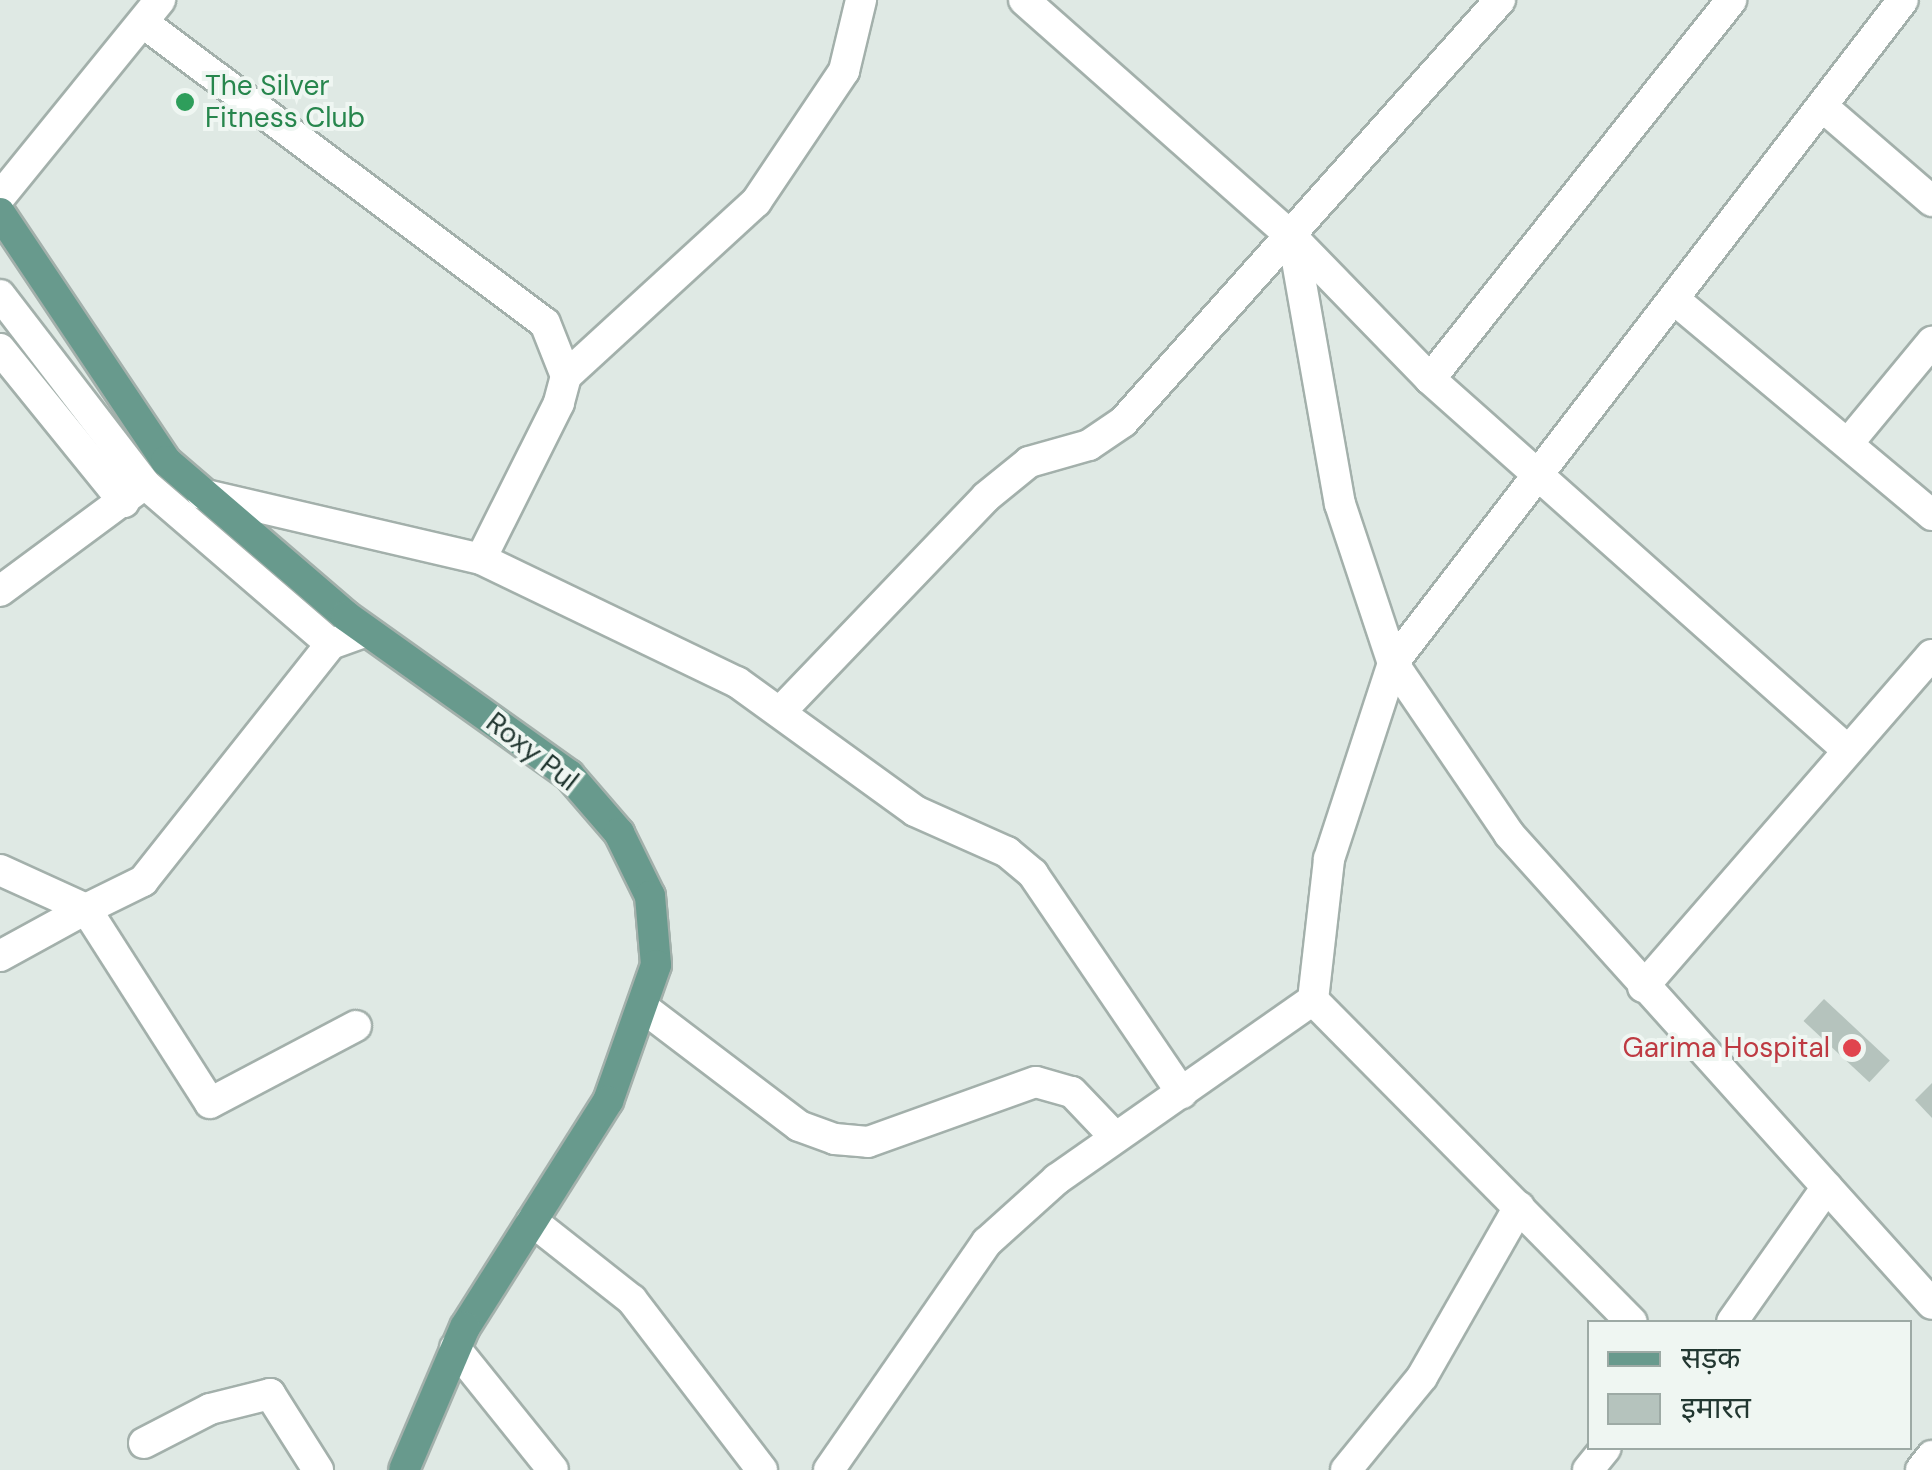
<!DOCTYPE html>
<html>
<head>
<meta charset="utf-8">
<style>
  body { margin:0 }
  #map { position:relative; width:1932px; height:1470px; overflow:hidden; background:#dfe9e4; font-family:"DM Sans","Noto Sans Devanagari",sans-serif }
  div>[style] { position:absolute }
  .building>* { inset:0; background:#b5c3bd; transform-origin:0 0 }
  .roads { filter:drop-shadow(2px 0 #a3b0ab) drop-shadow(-2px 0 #a3b0ab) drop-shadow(0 2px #a3b0ab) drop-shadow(0 -2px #a3b0ab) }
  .minor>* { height:30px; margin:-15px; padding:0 15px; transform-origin:15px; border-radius:15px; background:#fff }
  .major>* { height:30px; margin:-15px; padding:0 15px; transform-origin:15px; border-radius:15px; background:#689a8d }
  .dots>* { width:28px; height:28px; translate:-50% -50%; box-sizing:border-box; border:5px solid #eff6f2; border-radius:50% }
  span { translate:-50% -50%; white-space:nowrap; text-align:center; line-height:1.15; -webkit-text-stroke:8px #eff6f2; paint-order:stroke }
  .leisure-label { font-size:28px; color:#27864d }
  .left { translate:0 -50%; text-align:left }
  .street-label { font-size:28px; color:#223731 }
  .health-label { font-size:28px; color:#be3a42 }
  .right { translate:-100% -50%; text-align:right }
  .legend { position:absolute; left:1587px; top:1320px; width:325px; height:130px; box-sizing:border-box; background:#eff6f2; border:2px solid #9daaa5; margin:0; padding:12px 18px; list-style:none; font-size:30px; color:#223731 }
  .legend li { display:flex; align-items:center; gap:20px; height:50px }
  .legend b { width:50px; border:2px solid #9daaa5 }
</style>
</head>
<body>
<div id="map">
  <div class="building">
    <div style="left:1824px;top:999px;width:90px;height:30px;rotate:43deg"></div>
    <div style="clip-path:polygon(1932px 1083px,1932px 1118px,1915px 1100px)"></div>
  </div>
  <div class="roads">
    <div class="minor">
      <div style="left:1024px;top:0;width:359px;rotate:41.5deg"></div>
      <div style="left:1293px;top:238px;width:270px;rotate:80deg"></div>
      <div style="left:1340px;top:504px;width:168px;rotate:71.6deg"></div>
      <div style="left:1393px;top:663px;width:207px;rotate:55.8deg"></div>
      <div style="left:1509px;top:834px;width:632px;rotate:48.01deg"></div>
      <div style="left:145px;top:24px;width:499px;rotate:36.8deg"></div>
      <div style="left:545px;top:323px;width:57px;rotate:68.4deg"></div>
      <div style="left:566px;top:376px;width:28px;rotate:105deg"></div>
      <div style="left:559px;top:403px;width:174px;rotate:116.6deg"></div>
      <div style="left:1823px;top:107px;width:144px;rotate:40.8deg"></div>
      <div style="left:0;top:197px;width:254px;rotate:-50.9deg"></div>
      <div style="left:1293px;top:238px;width:197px;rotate:45.8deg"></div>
      <div style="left:1430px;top:379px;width:555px;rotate:41.64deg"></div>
      <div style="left:0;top:295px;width:238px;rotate:52.5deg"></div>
      <div style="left:145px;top:484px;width:245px;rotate:40.7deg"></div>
      <div style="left:331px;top:644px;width:37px;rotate:-20deg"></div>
      <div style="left:1675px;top:300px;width:335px;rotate:39.9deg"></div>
      <div style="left:0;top:349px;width:197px;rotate:51deg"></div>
      <div style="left:566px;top:376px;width:258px;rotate:-42.5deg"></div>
      <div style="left:756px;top:202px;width:158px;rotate:-56.1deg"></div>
      <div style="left:844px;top:71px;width:73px;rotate:-76.5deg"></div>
      <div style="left:1430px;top:379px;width:484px;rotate:-51.5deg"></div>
      <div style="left:1850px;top:441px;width:129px;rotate:-50.4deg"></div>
      <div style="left:202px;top:494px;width:286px;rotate:13.1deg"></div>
      <div style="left:481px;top:559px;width:284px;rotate:25.7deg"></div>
      <div style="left:737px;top:682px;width:220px;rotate:35.9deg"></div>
      <div style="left:915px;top:811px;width:101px;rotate:24deg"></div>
      <div style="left:1007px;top:852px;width:34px;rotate:40deg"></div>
      <div style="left:1033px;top:874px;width:265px;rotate:55.8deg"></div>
      <div style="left:0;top:591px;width:172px;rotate:-36.5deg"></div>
      <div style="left:781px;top:711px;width:296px;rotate:-46.2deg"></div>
      <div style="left:986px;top:497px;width:55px;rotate:-39.1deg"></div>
      <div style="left:1029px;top:462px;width:62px;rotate:-15.8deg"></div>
      <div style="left:1089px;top:445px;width:41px;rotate:-34.1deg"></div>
      <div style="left:1123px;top:422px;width:566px;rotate:-48.22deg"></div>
      <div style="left:0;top:870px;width:94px;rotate:24.4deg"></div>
      <div style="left:86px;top:909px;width:64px;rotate:-26.2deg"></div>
      <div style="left:143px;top:881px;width:303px;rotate:-51.6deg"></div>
      <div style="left:0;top:956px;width:98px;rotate:-28.7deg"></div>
      <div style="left:86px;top:909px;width:230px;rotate:57.4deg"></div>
      <div style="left:210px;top:1103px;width:165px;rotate:-27.8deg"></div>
      <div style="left:1643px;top:987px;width:440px;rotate:-49deg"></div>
      <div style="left:1313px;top:1000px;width:453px;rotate:45.3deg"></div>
      <div style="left:645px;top:1009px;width:193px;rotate:37.2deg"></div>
      <div style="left:799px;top:1126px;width:38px;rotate:20deg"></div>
      <div style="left:835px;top:1139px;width:33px;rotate:5deg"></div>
      <div style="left:868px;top:1142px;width:178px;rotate:-19.7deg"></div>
      <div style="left:1036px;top:1082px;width:37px;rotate:16deg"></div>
      <div style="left:1072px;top:1092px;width:62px;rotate:46.3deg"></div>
      <div style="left:532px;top:1221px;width:127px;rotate:38.3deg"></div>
      <div style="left:632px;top:1300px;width:214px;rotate:52.6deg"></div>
      <div style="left:1732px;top:1322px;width:165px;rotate:-54.9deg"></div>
      <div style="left:455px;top:1348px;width:156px;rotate:51.2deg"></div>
      <div style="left:144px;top:1443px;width:74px;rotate:-27.3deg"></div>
      <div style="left:210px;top:1409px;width:62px;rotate:-14deg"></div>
      <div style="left:270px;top:1394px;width:90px;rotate:57.7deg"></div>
      <div style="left:829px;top:1470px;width:277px;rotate:-55.3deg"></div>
      <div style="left:987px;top:1242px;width:94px;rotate:-42deg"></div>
      <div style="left:1057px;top:1179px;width:312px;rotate:-35deg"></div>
      <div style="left:1313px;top:1000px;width:142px;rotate:-83.5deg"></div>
      <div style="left:1329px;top:859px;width:206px;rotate:-71.9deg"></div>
      <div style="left:1393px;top:663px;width:836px;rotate:-52.43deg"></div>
      <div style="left:1346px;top:1470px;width:120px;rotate:-50.7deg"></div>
      <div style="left:1422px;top:1377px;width:196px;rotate:-60.3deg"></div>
      <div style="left:1588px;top:1470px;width:28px;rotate:-51deg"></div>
      <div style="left:1921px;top:1470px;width:18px;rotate:-52deg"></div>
    </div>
    <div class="major">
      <div style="left:0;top:213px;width:298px;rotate:56.2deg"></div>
      <div style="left:166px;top:461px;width:238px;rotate:40.7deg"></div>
      <div style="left:346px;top:616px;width:274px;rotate:35.5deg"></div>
      <div style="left:569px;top:775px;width:77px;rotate:49.2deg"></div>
      <div style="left:619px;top:833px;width:70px;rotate:63.8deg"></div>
      <div style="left:650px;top:896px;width:69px;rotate:85deg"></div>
      <div style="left:656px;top:965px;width:144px;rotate:109.4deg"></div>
      <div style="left:608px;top:1101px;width:267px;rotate:122.3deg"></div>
      <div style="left:465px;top:1327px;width:155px;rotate:113.1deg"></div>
    </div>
  </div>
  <div class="dots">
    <div style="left:185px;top:102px;background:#2e9e5b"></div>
    <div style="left:1852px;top:1048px;background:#e0444e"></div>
  </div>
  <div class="leisure-label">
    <span class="left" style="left:205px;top:102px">The Silver<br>Fitness Club</span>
  </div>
  <div class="street-label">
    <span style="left:532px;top:752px;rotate:38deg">Roxy Pul</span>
  </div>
  <div class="health-label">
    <span class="right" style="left:1830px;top:1048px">Garima Hospital</span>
  </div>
  <ul class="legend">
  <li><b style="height:12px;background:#689a8d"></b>सड़क</li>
  <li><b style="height:28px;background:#b5c3bd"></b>इमारत</li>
  </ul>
</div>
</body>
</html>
